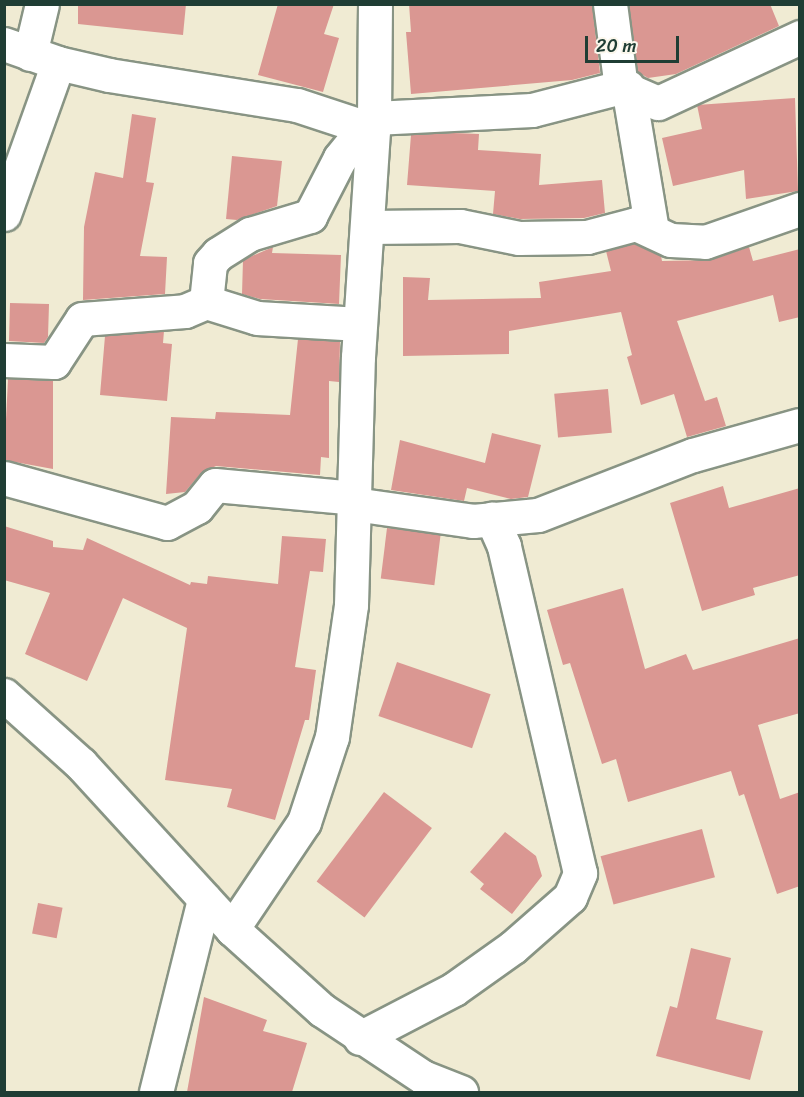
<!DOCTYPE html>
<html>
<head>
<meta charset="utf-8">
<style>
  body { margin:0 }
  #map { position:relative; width:804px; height:1097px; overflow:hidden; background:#f0ebd3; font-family:Sriracha,sans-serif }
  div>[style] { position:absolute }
  .building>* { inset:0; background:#da9792; transform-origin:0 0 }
  .roads { filter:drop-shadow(2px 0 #889484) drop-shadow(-2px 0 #889484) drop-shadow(0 2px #889484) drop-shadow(0 -2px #889484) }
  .minor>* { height:33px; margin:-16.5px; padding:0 16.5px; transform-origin:16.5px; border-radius:16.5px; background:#fff }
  span { translate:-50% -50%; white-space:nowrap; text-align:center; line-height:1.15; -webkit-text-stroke:6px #fbf7ec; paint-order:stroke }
  .frame { position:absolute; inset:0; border:6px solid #1f3d34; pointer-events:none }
  .scale { position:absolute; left:585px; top:36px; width:94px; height:27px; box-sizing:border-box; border:3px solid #1f3d34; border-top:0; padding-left:8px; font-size:18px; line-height:21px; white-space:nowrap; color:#1f3d34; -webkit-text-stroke:4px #fbf7ec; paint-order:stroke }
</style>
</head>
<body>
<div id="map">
  <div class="building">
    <div style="clip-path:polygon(78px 4px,186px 4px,183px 35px,78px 24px)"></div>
    <div style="clip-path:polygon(278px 4px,334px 4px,324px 34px,339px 38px,323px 92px,258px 75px)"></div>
    <div style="clip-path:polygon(409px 4px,592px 4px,600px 73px,572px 80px,411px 94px,406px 32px,411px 32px)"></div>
    <div style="clip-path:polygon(629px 4px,770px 4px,779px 26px,676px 74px,648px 78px,638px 72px)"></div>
    <div style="clip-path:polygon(795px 98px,798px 191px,746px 199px,744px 170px,673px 186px,662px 138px,702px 129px,697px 105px)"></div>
    <div style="clip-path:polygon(132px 114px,156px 118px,146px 182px,154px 183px,140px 256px,167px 257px,165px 294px,83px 300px,84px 227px,95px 172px,123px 178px)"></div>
    <div style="clip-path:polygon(454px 133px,479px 134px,478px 150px,541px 154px,539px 185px,602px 180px,605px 213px,584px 218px,520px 219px,493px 214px,495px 191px,407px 185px,411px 135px)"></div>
    <div style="clip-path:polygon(232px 156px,282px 161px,277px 206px,237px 220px,226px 219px)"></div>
    <div style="clip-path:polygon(634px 244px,661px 256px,662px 261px,711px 260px,749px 247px,753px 261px,800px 249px,800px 317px,779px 322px,773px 295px,677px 321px,705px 401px,717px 397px,726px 426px,687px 437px,674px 394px,641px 405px,627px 357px,632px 355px,621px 312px,509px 331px,509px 354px,403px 356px,403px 277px,430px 278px,428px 300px,541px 298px,539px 282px,611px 271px,606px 251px)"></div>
    <div style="clip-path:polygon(273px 247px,272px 253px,341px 255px,339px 304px,260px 299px,242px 294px,243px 260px)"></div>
    <div style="clip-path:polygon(10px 303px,49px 304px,48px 337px,44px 343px,9px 341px)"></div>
    <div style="clip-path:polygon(164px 331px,163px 343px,172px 344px,167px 401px,100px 395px,105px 336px)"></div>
    <div style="clip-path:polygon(298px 339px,340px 342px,339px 382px,329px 381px,329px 458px,321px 457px,320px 475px,216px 466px,201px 473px,185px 492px,166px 494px,171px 417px,215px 419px,216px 412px,290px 415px)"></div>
    <div style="clip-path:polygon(8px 379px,53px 381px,53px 469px,4px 460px)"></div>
    <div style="left:608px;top:389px;width:44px;height:54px;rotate:85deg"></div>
    <div style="clip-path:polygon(492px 433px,541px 445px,528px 497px,511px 499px,467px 488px,464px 501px,391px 490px,400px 440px,485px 463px)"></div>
    <div style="clip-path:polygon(723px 486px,729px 508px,800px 488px,800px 575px,753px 588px,755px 595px,702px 611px,670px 503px)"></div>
    <div style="clip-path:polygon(4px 526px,53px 541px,53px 547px,83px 550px,87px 538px,190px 585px,191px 582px,207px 584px,208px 576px,278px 584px,282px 536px,326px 539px,323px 572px,310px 571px,295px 667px,316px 670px,309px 720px,305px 720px,275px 820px,227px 807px,232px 789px,165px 780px,187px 628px,123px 598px,87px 681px,25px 654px,50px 593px,4px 580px)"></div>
    <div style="left:387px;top:528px;width:54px;height:51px;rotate:7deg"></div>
    <div style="clip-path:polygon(623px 588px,645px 669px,686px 654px,693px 670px,800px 638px,800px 713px,758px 725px,780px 799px,800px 792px,800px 886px,777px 894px,744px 794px,739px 796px,731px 771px,628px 802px,616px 759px,602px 764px,570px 663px,563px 665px,547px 610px)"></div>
    <div style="left:397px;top:662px;width:99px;height:57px;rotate:19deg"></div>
    <div style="left:384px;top:792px;width:60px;height:112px;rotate:37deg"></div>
    <div style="left:702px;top:829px;width:50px;height:105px;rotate:75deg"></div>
    <div style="clip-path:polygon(505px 832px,536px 856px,542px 876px,512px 914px,480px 889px,484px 884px,470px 872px)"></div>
    <div style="left:38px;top:903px;width:25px;height:31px;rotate:11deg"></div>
    <div style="clip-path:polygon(691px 948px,731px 958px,716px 1019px,763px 1031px,750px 1080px,656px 1056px,670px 1006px,677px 1008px)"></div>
    <div style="clip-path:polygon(204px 997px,267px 1020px,263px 1031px,307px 1043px,292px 1092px,187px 1092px)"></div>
  </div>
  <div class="roads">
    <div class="minor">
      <div style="left:610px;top:4px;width:84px;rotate:82.5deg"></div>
      <div style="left:4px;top:44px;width:57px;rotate:19.4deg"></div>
      <div style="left:58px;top:63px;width:52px;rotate:13.2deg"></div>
      <div style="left:109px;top:75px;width:190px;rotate:9.1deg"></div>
      <div style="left:297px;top:105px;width:80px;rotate:18.2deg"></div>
      <div style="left:30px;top:54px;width:51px;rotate:-76.5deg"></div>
      <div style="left:628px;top:87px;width:145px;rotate:80.5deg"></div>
      <div style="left:374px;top:118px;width:158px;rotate:-2.9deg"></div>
      <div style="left:532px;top:110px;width:92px;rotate:-14.5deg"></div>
      <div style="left:621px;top:87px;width:40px;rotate:23.4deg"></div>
      <div style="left:658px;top:103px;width:157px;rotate:-24.9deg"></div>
      <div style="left:4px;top:214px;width:160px;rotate:-70.3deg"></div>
      <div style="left:368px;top:227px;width:92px;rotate:-0.6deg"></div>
      <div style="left:460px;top:226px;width:60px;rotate:11.5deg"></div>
      <div style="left:519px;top:238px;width:68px;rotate:-0.8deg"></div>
      <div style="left:587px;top:237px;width:51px;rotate:-14.9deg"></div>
      <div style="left:636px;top:224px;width:38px;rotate:25deg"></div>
      <div style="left:671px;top:240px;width:34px;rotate:3deg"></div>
      <div style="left:705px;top:242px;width:101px;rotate:-19.2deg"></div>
      <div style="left:206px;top:302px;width:39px;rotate:-84deg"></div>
      <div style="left:210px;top:263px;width:12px;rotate:-48deg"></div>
      <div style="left:218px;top:254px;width:38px;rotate:-32deg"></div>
      <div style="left:250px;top:234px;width:63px;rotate:-16.7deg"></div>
      <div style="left:310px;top:216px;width:65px;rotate:-62.7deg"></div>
      <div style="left:340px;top:158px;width:40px;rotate:-51deg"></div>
      <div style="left:4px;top:360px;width:50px;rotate:2.3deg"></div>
      <div style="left:54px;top:362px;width:51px;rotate:-56.9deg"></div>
      <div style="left:82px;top:319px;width:103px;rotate:-4.4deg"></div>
      <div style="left:185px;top:311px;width:23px;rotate:-23deg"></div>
      <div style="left:206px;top:302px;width:53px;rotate:17.4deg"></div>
      <div style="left:257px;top:318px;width:103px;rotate:3.3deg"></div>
      <div style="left:4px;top:478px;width:169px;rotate:15.4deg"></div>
      <div style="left:167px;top:523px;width:34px;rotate:-28deg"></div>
      <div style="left:197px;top:507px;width:28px;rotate:-51deg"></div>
      <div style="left:215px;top:485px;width:140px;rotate:5.3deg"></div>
      <div style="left:354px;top:504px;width:120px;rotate:8.1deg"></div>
      <div style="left:473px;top:521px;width:65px;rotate:-5.3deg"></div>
      <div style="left:538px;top:515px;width:166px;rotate:-21.2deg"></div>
      <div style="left:693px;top:455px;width:111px;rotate:-15.7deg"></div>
      <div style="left:4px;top:695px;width:103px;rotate:41.9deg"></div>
      <div style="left:81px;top:764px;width:224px;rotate:47.5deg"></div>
      <div style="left:232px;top:929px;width:121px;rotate:42deg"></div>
      <div style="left:322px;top:1010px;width:121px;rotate:33.6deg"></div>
      <div style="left:423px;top:1077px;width:41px;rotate:21.5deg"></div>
      <div style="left:232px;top:929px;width:129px;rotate:-56.1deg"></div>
      <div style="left:304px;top:822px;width:89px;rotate:-71.8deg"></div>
      <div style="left:332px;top:737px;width:133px;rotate:-81.8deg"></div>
      <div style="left:351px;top:605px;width:248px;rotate:-88.4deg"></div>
      <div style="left:358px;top:357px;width:240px;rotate:-86.2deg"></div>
      <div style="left:374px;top:118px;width:114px;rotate:-89.5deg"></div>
      <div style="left:360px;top:1038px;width:106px;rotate:-27.5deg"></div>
      <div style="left:454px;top:989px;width:72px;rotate:-35.4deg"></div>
      <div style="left:513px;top:947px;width:76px;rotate:-41.3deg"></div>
      <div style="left:570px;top:897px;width:26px;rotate:-67deg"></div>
      <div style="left:580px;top:873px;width:336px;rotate:-103.1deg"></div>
      <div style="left:504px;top:546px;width:30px;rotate:-114deg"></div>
      <div style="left:156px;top:1092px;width:199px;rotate:-76deg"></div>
    </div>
  </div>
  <div class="frame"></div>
  <div class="scale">20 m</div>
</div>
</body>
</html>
